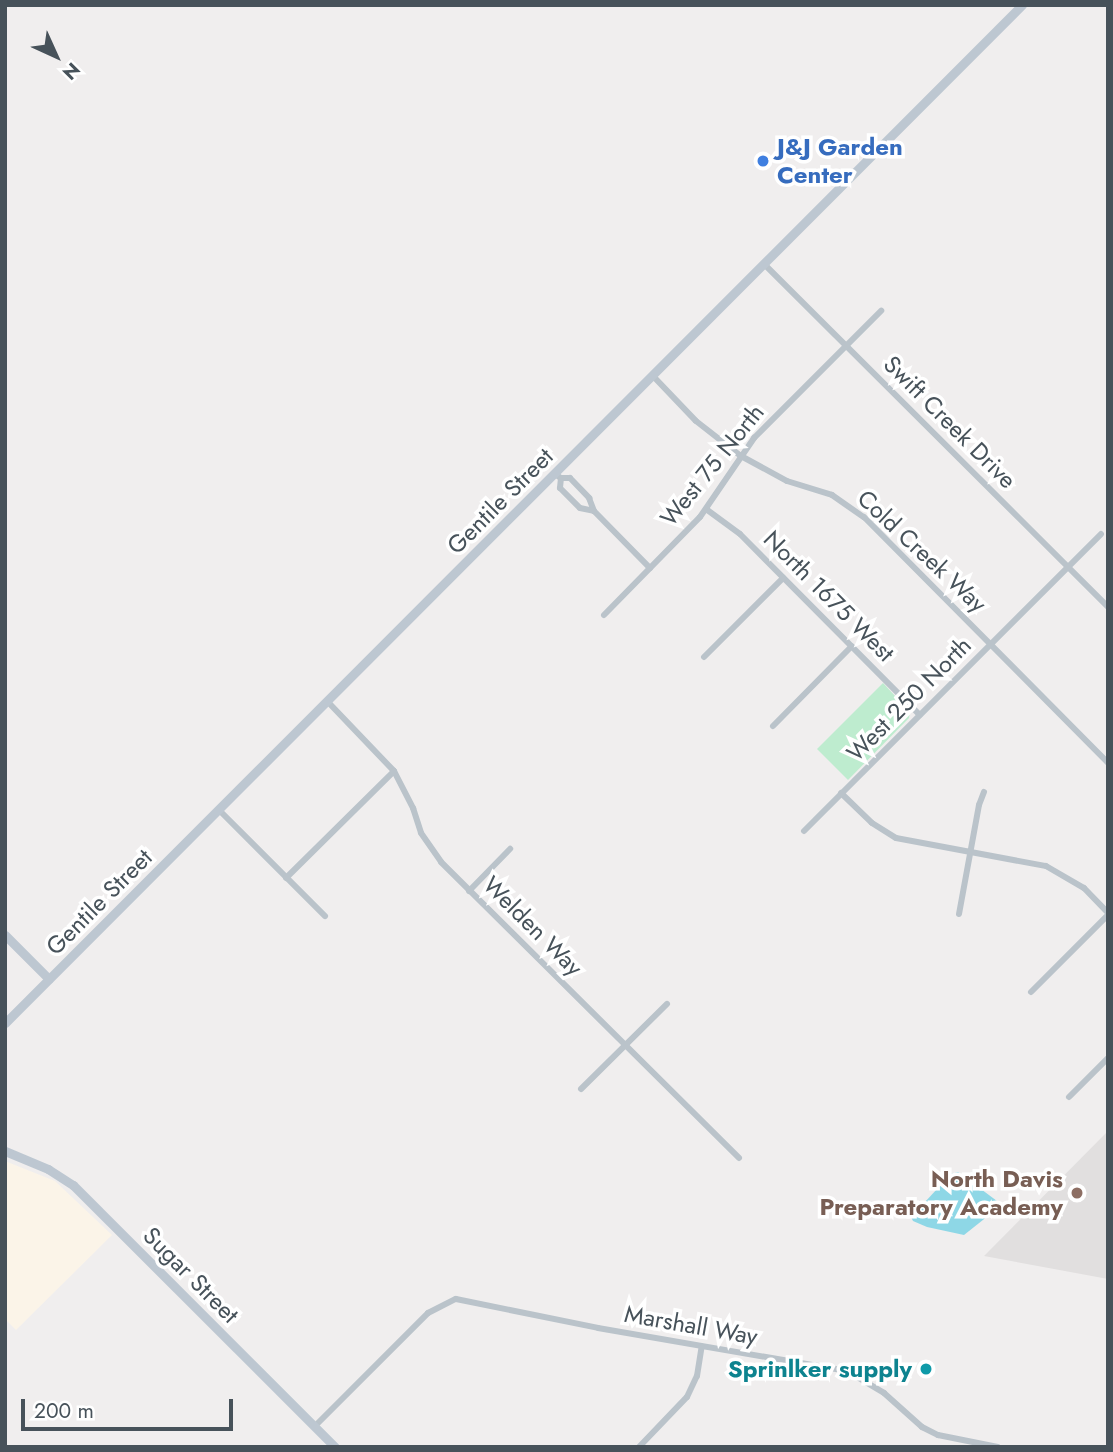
<!DOCTYPE html>
<html>
<head>
<meta charset="utf-8">
<style>
  body { margin:0 }
  #map { position:relative; width:1113px; height:1452px; overflow:hidden; background:#f0eeee; font-family:Jost,sans-serif }
  div>[style] { position:absolute }
  .commercial>* { inset:0; background:#fbf4e8 }
  .education>* { inset:0; background:#e1dfdf }
  .green>* { inset:0; background:#beeccf }
  .water>* { inset:0; background:#8ed7e6 }
  .street>* { height:6px; margin:-3px; padding:0 3px; transform-origin:3px; border-radius:3px; background:#bac3ca }
  .secondary>* { height:9px; margin:-4.5px; padding:0 4.5px; transform-origin:4.5px; border-radius:4.5px; background:#bdc7d1 }
  .dots>* { width:19px; height:19px; translate:-50% -50%; box-sizing:border-box; border:4px solid #fff; border-radius:50% }
  span { translate:-50% -50%; white-space:nowrap; text-align:center; line-height:1.15; -webkit-text-stroke:7px #fff; paint-order:stroke }
  .shop-label { font-size:24px; color:#366cbe; font-weight:700 }
  .left { translate:0 -50%; text-align:left }
  .street-label { font-size:24px; color:#47525a }
  .education-label { font-size:24px; color:#785e54; font-weight:700 }
  .right { translate:-100% -50%; text-align:right }
  .culture-label { font-size:24px; color:#0d838f; font-weight:700 }
  .frame { position:absolute; inset:0; border:7px solid #47525a; pointer-events:none }
  .north { position:absolute; left:21px; top:21px; width:70px; height:70px; -webkit-text-stroke:5px #fff; paint-order:stroke; rotate:135deg; font-size:19px; font-weight:700; line-height:28px; text-align:center; color:#47525a }
  .north::after { content:''; display:block; margin:auto; width:24px; height:32px; background:#47525a; clip-path:polygon(50% 0,100% 100%,50% 72%,0 100%) }
  .scale { position:absolute; left:21px; top:1399px; width:212px; height:32px; box-sizing:border-box; border:4px solid #47525a; border-top:0; padding-left:9px; font-size:21px; line-height:24px; white-space:nowrap; color:#47525a; -webkit-text-stroke:5px #fff; paint-order:stroke }
</style>
</head>
<body>
<div id="map">
  <div class="commercial">
    <div style="clip-path:polygon(5px 1161px,55px 1181px,112px 1235px,16px 1330px,5px 1319px)"></div>
  </div>
  <div class="education">
    <div style="clip-path:polygon(1108px 1131px,1108px 1279px,984px 1256px)"></div>
  </div>
  <div class="green">
    <div style="clip-path:polygon(883px 683px,910px 712px,909px 718px,848px 780px,817px 749px)"></div>
  </div>
  <div class="water">
    <div style="clip-path:polygon(958px 1172px,997px 1201px,998px 1208px,964px 1235px,927px 1227px,913px 1221px,911px 1217px,951px 1174px)"></div>
  </div>
  <div class="street">
    <div style="left:764px;top:264px;width:486px;rotate:44.9deg"></div>
    <div style="left:653px;top:376px;width:62px;rotate:46.3deg"></div>
    <div style="left:696px;top:421px;width:57px;rotate:37.9deg"></div>
    <div style="left:741px;top:456px;width:52px;rotate:28.5deg"></div>
    <div style="left:787px;top:481px;width:47px;rotate:17.3deg"></div>
    <div style="left:832px;top:495px;width:39px;rotate:35deg"></div>
    <div style="left:864px;top:517px;width:346px;rotate:45.2deg"></div>
    <div style="left:555px;top:474px;width:7px;rotate:34deg"></div>
    <div style="left:561px;top:478px;width:9px"></div>
    <div style="left:570px;top:478px;width:28px;rotate:46deg"></div>
    <div style="left:589px;top:498px;width:14px;rotate:69deg"></div>
    <div style="left:594px;top:511px;width:80px;rotate:45.5deg"></div>
    <div style="left:561px;top:478px;width:10px;rotate:96deg"></div>
    <div style="left:560px;top:488px;width:28px;rotate:45deg"></div>
    <div style="left:580px;top:508px;width:14px;rotate:12deg"></div>
    <div style="left:706px;top:509px;width:42px;rotate:36.3deg"></div>
    <div style="left:740px;top:534px;width:255px;rotate:45.2deg"></div>
    <div style="left:604px;top:615px;width:137px;rotate:-45.6deg"></div>
    <div style="left:700px;top:517px;width:96px;rotate:-55.6deg"></div>
    <div style="left:754px;top:438px;width:180px;rotate:-45deg"></div>
    <div style="left:704px;top:657px;width:112px;rotate:-45deg"></div>
    <div style="left:328px;top:702px;width:95px;rotate:46.3deg"></div>
    <div style="left:394px;top:771px;width:42px;rotate:62.8deg"></div>
    <div style="left:413px;top:808px;width:26px;rotate:72deg"></div>
    <div style="left:421px;top:833px;width:35px;rotate:55deg"></div>
    <div style="left:441px;top:862px;width:420px;rotate:44.8deg"></div>
    <div style="left:773px;top:726px;width:112px;rotate:-45.4deg"></div>
    <div style="left:841px;top:793px;width:43px;rotate:44.1deg"></div>
    <div style="left:872px;top:823px;width:28px;rotate:32deg"></div>
    <div style="left:896px;top:838px;width:153px;rotate:10.6deg"></div>
    <div style="left:1046px;top:866px;width:44px;rotate:30.1deg"></div>
    <div style="left:1084px;top:888px;width:35px;rotate:46deg"></div>
    <div style="left:219px;top:810px;width:150px;rotate:45deg"></div>
    <div style="left:804px;top:831px;width:420px;rotate:-45deg"></div>
    <div style="left:286px;top:878px;width:152px;rotate:-44.7deg"></div>
    <div style="left:469px;top:891px;width:59px;rotate:-45.7deg"></div>
    <div style="left:959px;top:914px;width:111px;rotate:-79.6deg"></div>
    <div style="left:979px;top:805px;width:14px;rotate:-69deg"></div>
    <div style="left:1031px;top:992px;width:109px;rotate:-45deg"></div>
    <div style="left:581px;top:1089px;width:121px;rotate:-44.7deg"></div>
    <div style="left:1069px;top:1097px;width:55px;rotate:-45deg"></div>
    <div style="left:315px;top:1426px;width:160px;rotate:-45deg"></div>
    <div style="left:428px;top:1313px;width:31px;rotate:-27deg"></div>
    <div style="left:456px;top:1299px;width:145px;rotate:11.5deg"></div>
    <div style="left:598px;top:1328px;width:253px;rotate:9.8deg"></div>
    <div style="left:847px;top:1371px;width:43px;rotate:30.7deg"></div>
    <div style="left:884px;top:1393px;width:51px;rotate:41.8deg"></div>
    <div style="left:922px;top:1427px;width:18px;rotate:27deg"></div>
    <div style="left:938px;top:1435px;width:61px;rotate:11.3deg"></div>
    <div style="left:639px;top:1447px;width:69px;rotate:-46.2deg"></div>
    <div style="left:687px;top:1397px;width:23px;rotate:-65deg"></div>
    <div style="left:697px;top:1376px;width:30px;rotate:-81deg"></div>
  </div>
  <div class="secondary">
    <div style="left:5px;top:935px;width:62px;rotate:45deg"></div>
    <div style="left:5px;top:1023px;width:1439px;rotate:-45.03deg"></div>
    <div style="left:5px;top:1151px;width:47px;rotate:22.7deg"></div>
    <div style="left:48px;top:1169px;width:30px;rotate:33deg"></div>
    <div style="left:73px;top:1185px;width:371px;rotate:45deg"></div>
  </div>
  <div class="dots">
    <div style="left:763px;top:161px;background:#3f7fe0"></div>
    <div style="left:1077px;top:1193px;background:#8d6e63"></div>
    <div style="left:926px;top:1369px;background:#0f9aa8"></div>
  </div>
  <div class="shop-label">
    <span class="left" style="left:777px;top:161px">J&amp;J Garden<br>Center</span>
  </div>
  <div class="street-label">
    <span style="left:950px;top:422px;rotate:45deg">Swift Creek Drive</span>
    <span style="left:712px;top:465px;rotate:-51deg">West 75 North</span>
    <span style="left:500px;top:501px;rotate:-45deg">Gentile Street</span>
    <span style="left:922px;top:551px;rotate:43deg">Cold Creek Way</span>
    <span style="left:829px;top:596px;rotate:45deg">North 1675 West</span>
    <span style="left:909px;top:699px;rotate:-45deg">West 250 North</span>
    <span style="left:99px;top:902px;rotate:-45deg">Gentile Street</span>
    <span style="left:533px;top:926px;rotate:45deg">Welden Way</span>
    <span style="left:191px;top:1275px;rotate:45deg">Sugar Street</span>
    <span style="left:691px;top:1325px;rotate:10deg">Marshall Way</span>
  </div>
  <div class="education-label">
    <span class="right" style="left:1063px;top:1193px">North Davis<br>Preparatory Academy</span>
  </div>
  <div class="culture-label">
    <span class="right" style="left:912px;top:1369px">Sprinlker supply</span>
  </div>
  <div class="frame"></div>
  <div class="north">N</div>
  <div class="scale">200 m</div>
</div>
</body>
</html>
